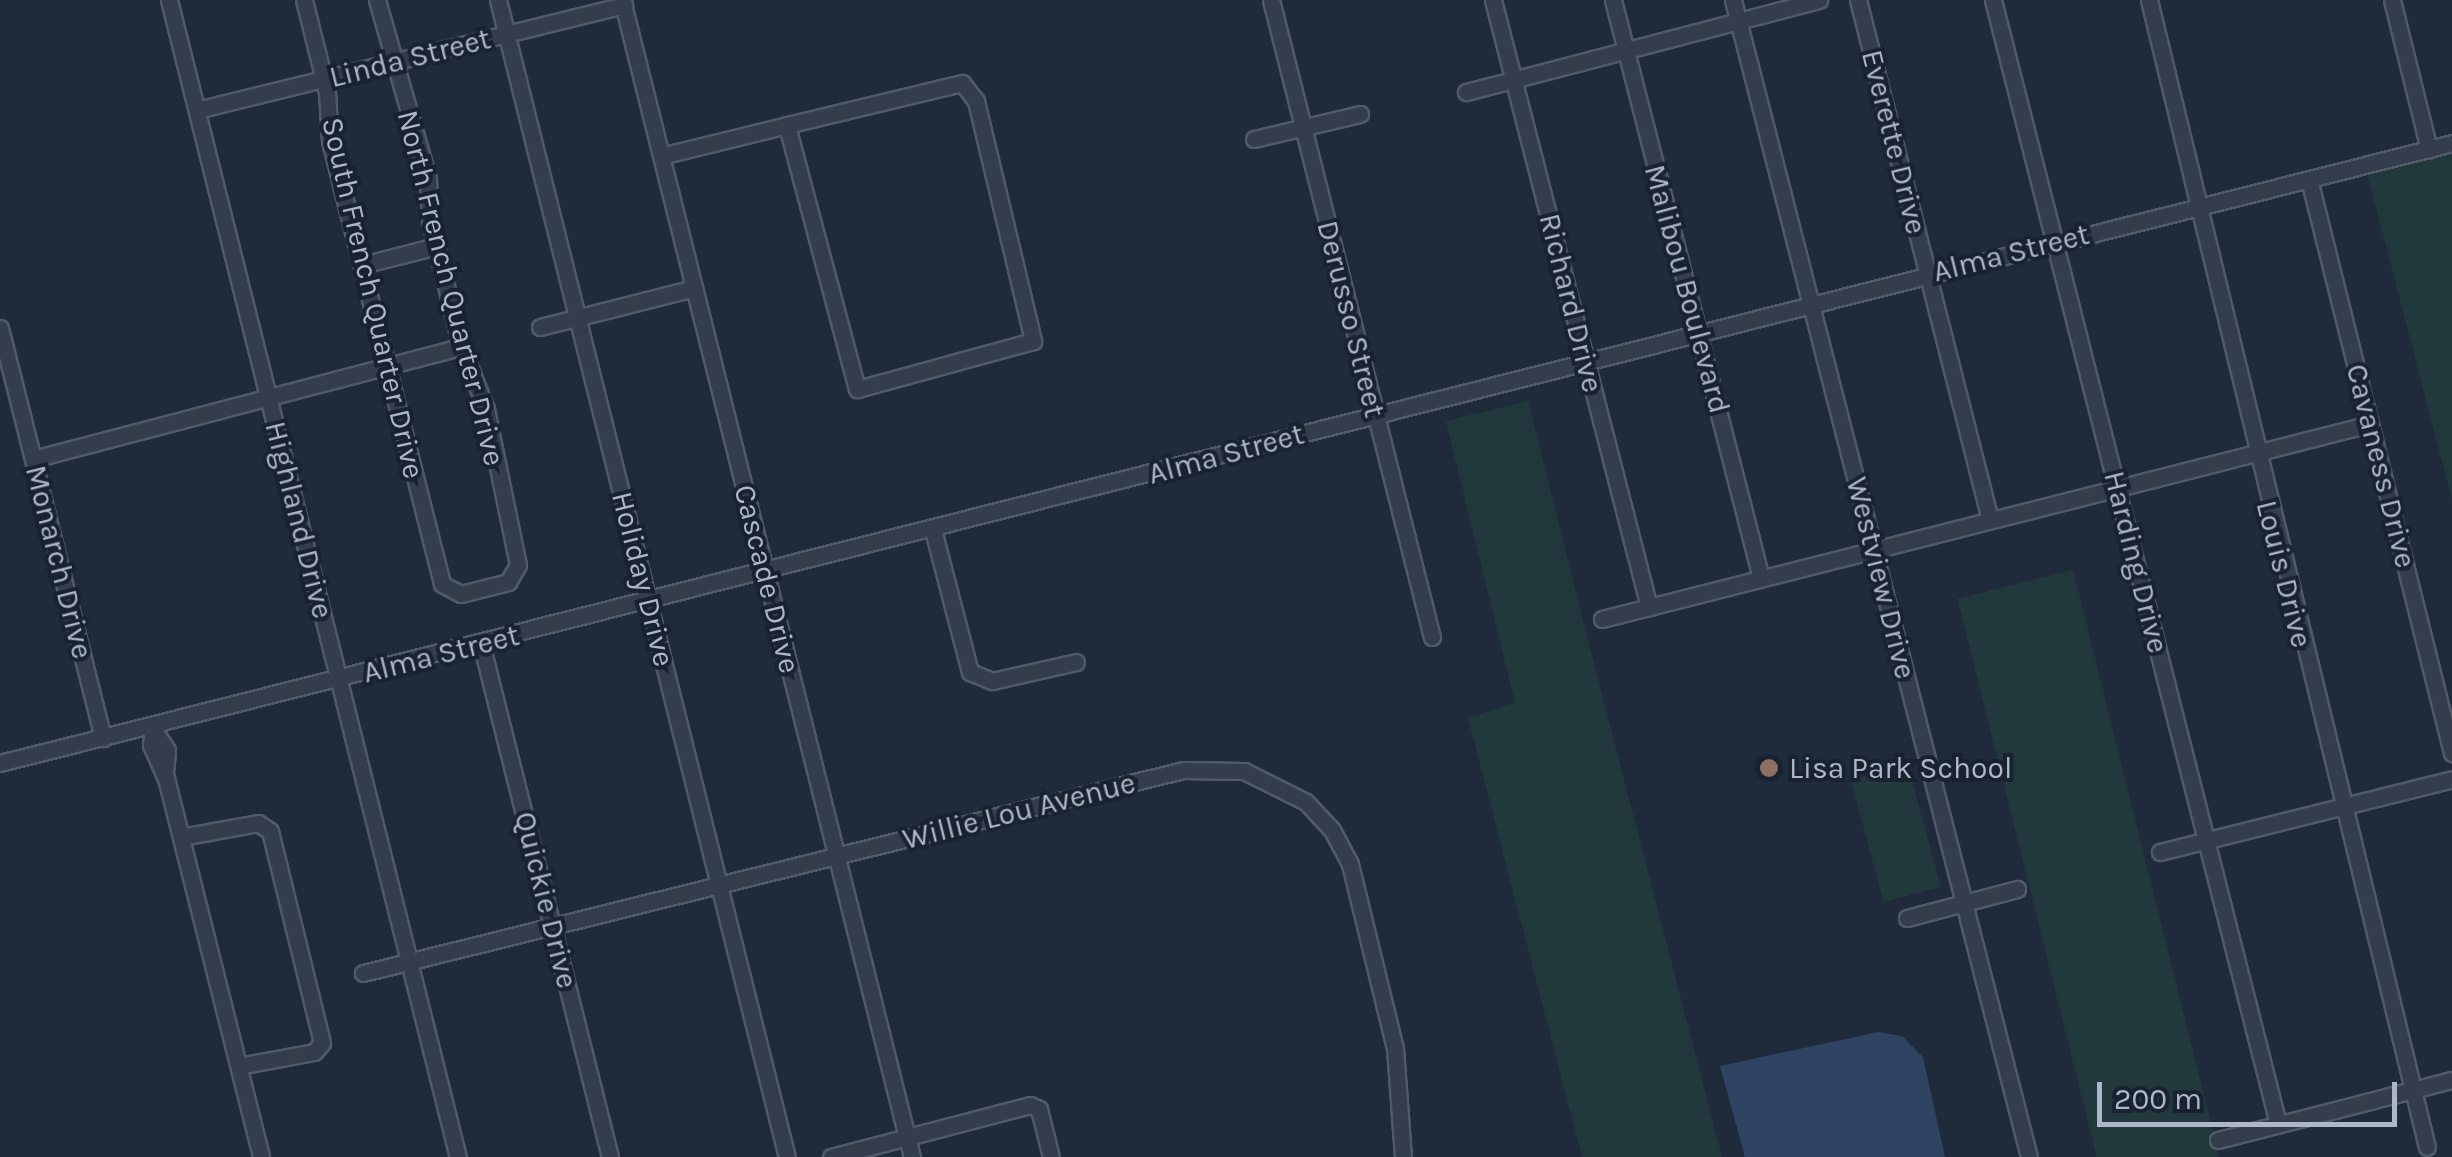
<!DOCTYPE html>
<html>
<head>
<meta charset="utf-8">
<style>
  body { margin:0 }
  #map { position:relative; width:2452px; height:1157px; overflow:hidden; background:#1f2b3b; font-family:Karla,sans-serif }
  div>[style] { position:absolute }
  .green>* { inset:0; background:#21393c; transform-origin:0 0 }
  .water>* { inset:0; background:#2f4462 }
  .roads { filter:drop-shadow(2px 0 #505a69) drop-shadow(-2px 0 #505a69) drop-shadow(0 2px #505a69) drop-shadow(0 -2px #505a69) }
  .minor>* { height:15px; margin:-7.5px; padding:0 7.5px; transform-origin:7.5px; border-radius:7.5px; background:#333d4b }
  .dots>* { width:28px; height:28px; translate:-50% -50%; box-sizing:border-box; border:5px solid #182230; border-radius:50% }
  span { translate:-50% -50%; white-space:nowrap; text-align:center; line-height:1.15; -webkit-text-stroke:8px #182230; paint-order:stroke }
  .street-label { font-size:30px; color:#adb7c8 }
  .poi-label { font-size:30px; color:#adb7c8 }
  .left { translate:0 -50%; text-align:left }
  .scale { position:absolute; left:2097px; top:1082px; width:300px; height:45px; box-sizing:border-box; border:5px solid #adb7c8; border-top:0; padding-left:12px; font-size:30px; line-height:35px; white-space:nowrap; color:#adb7c8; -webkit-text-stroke:8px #182230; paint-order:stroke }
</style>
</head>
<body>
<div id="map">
  <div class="green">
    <div style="clip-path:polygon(2452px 153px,2452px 500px,2367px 173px)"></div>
    <div style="clip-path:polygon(1528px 401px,1587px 637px,1722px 1157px,1582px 1157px,1468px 718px,1515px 703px,1446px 421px)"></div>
    <div style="left:2073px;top:570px;width:604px;height:119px;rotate:76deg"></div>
    <div style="left:1908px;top:765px;width:126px;height:59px;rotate:75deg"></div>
  </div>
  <div class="water">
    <div style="clip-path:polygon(1878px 1032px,1902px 1036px,1923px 1057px,1945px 1157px,1745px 1157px,1720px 1066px)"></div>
  </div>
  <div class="roads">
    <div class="minor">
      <div style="left:169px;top:0;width:1193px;rotate:75.98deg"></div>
      <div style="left:304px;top:0;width:95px;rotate:76deg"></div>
      <div style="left:327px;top:92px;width:49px;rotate:86.5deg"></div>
      <div style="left:330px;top:141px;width:457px;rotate:75.8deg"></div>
      <div style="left:442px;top:584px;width:21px;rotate:28deg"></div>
      <div style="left:461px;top:594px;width:49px;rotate:-14.3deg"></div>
      <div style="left:508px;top:582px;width:20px;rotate:-60deg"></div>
      <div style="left:518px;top:565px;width:159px;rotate:-101.6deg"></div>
      <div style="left:486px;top:409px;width:71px;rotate:-111.5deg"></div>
      <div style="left:460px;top:343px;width:126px;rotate:-103.8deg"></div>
      <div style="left:430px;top:221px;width:43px;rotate:-92.7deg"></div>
      <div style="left:428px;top:178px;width:185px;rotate:-106deg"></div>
      <div style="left:498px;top:0;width:1193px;rotate:75.98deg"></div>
      <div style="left:622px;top:0;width:1193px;rotate:75.93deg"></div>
      <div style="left:1271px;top:0;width:657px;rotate:75.82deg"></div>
      <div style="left:1493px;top:0;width:627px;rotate:75.59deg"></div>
      <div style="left:1613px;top:0;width:597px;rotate:75.64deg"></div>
      <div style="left:1733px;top:0;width:1194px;rotate:75.65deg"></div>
      <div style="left:1858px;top:0;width:532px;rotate:75.75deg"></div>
      <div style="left:1993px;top:0;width:1160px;rotate:75.77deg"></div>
      <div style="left:2149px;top:0;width:1180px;rotate:76.38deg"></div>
      <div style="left:2392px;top:0;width:154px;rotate:76.1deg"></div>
      <div style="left:962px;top:83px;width:23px;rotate:52deg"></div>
      <div style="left:976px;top:101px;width:247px;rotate:76.6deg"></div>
      <div style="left:1033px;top:341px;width:182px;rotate:164.7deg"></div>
      <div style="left:857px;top:389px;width:273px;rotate:-104.9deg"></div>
      <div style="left:787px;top:125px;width:180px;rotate:-13.5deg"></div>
      <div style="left:1466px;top:92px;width:365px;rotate:-14.6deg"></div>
      <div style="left:197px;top:110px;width:440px;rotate:-13.8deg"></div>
      <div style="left:1254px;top:139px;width:109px;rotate:-13.3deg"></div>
      <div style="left:661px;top:156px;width:130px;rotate:-13.8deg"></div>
      <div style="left:2309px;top:179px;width:592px;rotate:76.01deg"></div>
      <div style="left:362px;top:265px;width:77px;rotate:-14.2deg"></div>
      <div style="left:540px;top:327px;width:159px;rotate:-14.2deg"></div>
      <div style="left:0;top:328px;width:423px;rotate:75.9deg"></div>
      <div style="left:33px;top:459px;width:442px;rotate:-14.7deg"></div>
      <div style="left:933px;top:530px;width:147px;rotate:75.4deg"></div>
      <div style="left:970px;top:672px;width:24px;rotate:22deg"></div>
      <div style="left:992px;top:681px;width:86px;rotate:-12.7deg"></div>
      <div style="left:1602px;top:619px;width:792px;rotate:-14.25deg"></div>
      <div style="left:481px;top:643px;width:530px;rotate:75.91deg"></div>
      <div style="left:154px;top:725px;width:20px;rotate:99deg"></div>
      <div style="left:151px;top:745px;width:36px;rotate:66deg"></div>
      <div style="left:166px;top:778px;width:391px;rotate:75.9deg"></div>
      <div style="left:156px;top:733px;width:20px;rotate:57deg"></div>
      <div style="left:167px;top:750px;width:25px;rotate:95deg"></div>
      <div style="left:0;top:763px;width:2529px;rotate:-14.19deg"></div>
      <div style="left:181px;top:837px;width:78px;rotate:-10.3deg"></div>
      <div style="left:258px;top:823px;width:14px;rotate:34deg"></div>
      <div style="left:270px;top:831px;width:218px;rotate:76.2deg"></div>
      <div style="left:322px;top:1043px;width:12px;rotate:132deg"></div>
      <div style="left:314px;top:1052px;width:76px;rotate:169.4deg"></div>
      <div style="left:2160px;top:852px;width:301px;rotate:-14deg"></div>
      <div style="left:1907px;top:918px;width:114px;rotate:-14.8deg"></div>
      <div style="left:363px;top:973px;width:845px;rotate:-13.9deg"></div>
      <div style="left:1183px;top:770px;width:61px;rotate:0.9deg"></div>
      <div style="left:1244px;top:771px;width:69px;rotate:26.6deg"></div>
      <div style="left:1306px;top:802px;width:38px;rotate:47deg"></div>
      <div style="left:1332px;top:830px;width:38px;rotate:62deg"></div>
      <div style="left:1350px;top:864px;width:189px;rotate:76.3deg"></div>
      <div style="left:1395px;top:1048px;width:109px;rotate:85.8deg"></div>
      <div style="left:2218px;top:1140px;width:242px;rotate:-14.4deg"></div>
      <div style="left:831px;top:1157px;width:206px;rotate:-14.6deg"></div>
      <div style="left:1030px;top:1105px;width:10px;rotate:24deg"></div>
      <div style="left:1039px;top:1109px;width:49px;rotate:76deg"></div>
    </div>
  </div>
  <div class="dots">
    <div style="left:1769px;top:768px;background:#8d6e63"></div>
  </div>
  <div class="street-label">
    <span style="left:410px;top:58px;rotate:-14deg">Linda Street</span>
    <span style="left:1894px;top:142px;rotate:76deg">Everette Drive</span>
    <span style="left:2011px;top:253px;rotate:-14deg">Alma Street</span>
    <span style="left:451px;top:288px;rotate:76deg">North French Quarter Drive</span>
    <span style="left:1687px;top:289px;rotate:75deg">Malibou Boulevard</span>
    <span style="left:373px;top:298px;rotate:77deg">South French Quarter Drive</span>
    <span style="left:1571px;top:303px;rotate:76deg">Richard Drive</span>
    <span style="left:1351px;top:319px;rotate:76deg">Derusso Street</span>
    <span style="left:1226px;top:454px;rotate:-15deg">Alma Street</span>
    <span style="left:2381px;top:466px;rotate:76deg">Cavaness Drive</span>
    <span style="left:299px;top:520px;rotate:76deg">Highland Drive</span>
    <span style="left:59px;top:562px;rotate:76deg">Monarch Drive</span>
    <span style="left:2136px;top:562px;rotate:76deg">Harding Drive</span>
    <span style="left:2284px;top:574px;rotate:76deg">Louis Drive</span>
    <span style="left:1881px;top:578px;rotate:76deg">Westview Drive</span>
    <span style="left:643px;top:579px;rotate:76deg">Holiday Drive</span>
    <span style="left:767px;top:579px;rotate:76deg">Cascade Drive</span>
    <span style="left:441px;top:654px;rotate:-14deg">Alma Street</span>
    <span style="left:1019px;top:811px;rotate:-14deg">Willie Lou Avenue</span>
    <span style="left:546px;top:900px;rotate:76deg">Quickie Drive</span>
  </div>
  <div class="poi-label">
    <span class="left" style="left:1789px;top:768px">Lisa Park School</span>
  </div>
  <div class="scale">200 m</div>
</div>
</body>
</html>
